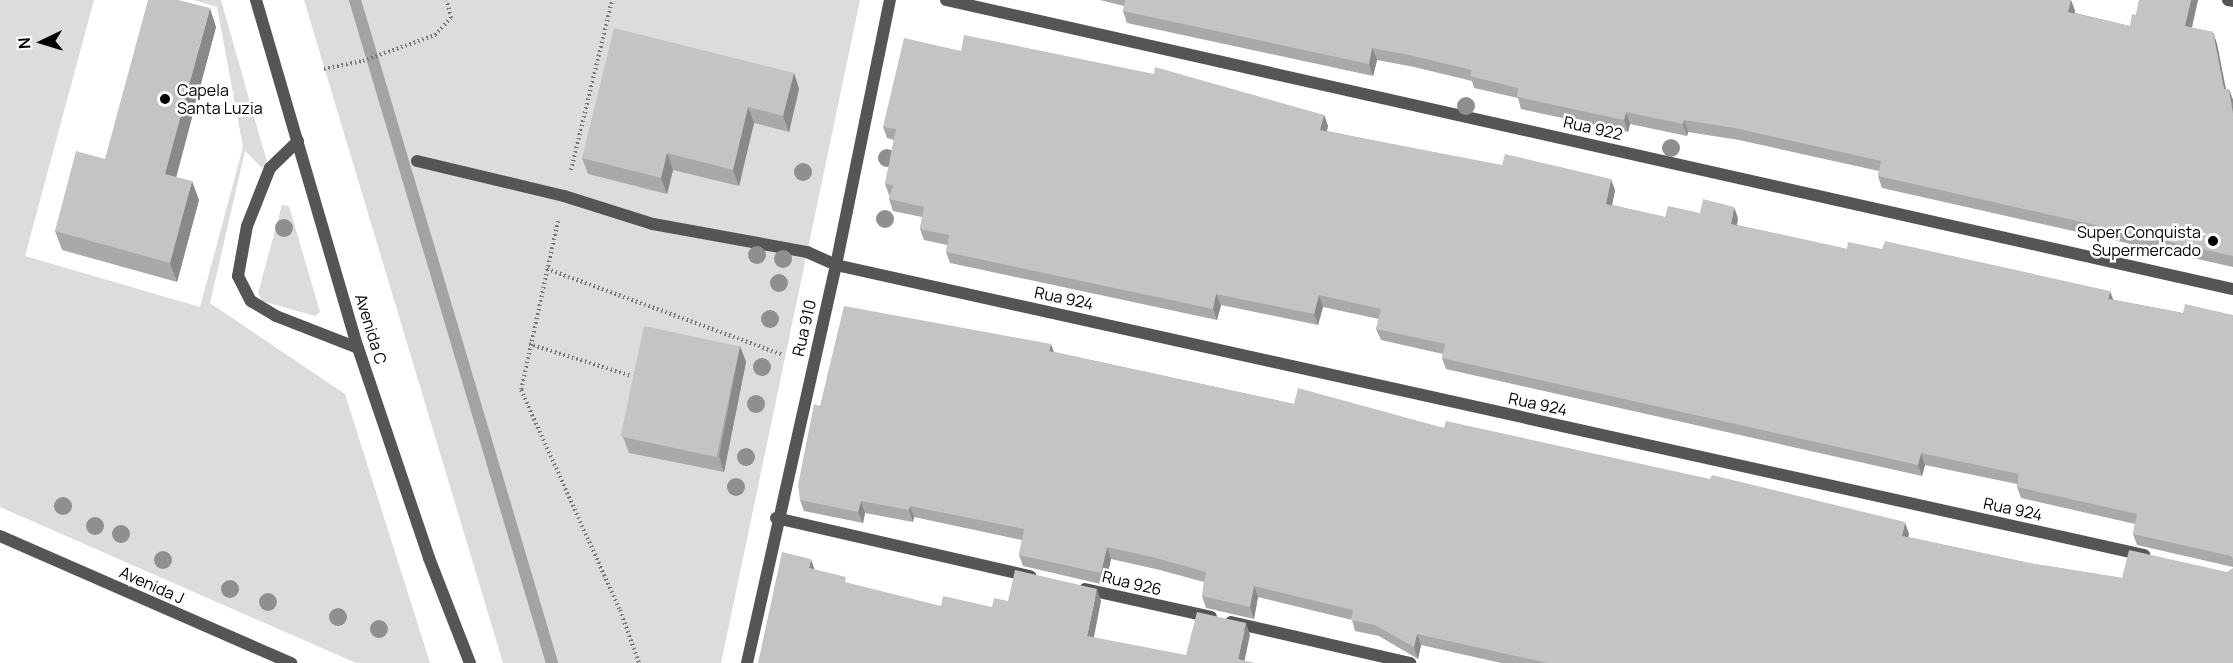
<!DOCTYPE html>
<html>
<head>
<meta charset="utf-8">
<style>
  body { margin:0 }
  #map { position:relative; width:2233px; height:663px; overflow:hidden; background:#fff; font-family:Manrope,sans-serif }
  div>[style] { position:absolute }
  .green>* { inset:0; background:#dcdcdc }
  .stream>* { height:12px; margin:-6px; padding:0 6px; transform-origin:6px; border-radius:6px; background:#a3a3a3 }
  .path>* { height:4px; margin-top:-2px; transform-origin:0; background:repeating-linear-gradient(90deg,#777 0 1.5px,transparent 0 4.5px) }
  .service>* { height:12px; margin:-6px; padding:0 6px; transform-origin:6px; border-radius:6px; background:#555 }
  .minor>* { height:12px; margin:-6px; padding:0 6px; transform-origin:6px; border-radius:6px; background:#555 }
  .tertiary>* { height:12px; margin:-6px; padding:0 6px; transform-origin:6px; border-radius:6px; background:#555 }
  .trees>* { width:18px; height:18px; margin:-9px; border-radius:50%; background:#8f8f8f }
  .wall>* { inset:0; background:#a9a9a9 }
  .shaded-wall>* { inset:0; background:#898989 }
  .building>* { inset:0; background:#c4c4c4; transform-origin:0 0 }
  .dots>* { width:16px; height:16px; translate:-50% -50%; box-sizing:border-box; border:3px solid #fff; border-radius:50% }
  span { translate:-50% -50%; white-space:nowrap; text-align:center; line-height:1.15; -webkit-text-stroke:5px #fff; paint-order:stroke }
  .poi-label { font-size:16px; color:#000 }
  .left { translate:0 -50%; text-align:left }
  .right { translate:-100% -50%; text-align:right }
  .street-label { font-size:16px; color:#000 }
  .north { position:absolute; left:12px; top:12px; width:60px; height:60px; -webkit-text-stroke:4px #fff; paint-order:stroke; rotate:266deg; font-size:16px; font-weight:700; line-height:24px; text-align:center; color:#000 }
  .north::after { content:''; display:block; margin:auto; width:21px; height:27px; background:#000; clip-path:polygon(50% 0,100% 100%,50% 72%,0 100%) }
</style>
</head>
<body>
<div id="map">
  <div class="green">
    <div style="clip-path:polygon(0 0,94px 0,25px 256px,200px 307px,243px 147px,217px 7px,194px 0,221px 0,267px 162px,262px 168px,245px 151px,210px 303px,345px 394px,430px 663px,356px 663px,0 507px)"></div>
    <div style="clip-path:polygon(304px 0,860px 0,721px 663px,503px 663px)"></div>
    <div style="clip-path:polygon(282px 205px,289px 206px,320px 312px,315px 316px,262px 301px,258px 293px)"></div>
  </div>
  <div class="stream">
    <div style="left:355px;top:0;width:692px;rotate:73.45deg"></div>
  </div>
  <div class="path">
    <div style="left:324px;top:69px;width:40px;rotate:-12deg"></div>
    <div style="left:363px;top:61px;width:77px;rotate:-19.9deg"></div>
    <div style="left:435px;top:35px;width:23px;rotate:-47deg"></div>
    <div style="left:451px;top:18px;width:18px;rotate:-103deg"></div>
    <div style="left:571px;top:170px;width:175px;rotate:-76.4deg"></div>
    <div style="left:558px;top:221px;width:173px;rotate:102.3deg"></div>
    <div style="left:521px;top:390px;width:241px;rotate:65.8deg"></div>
    <div style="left:620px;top:610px;width:56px;rotate:70.3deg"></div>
    <div style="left:547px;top:269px;width:251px;rotate:20deg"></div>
    <div style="left:529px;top:344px;width:108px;rotate:17.3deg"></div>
  </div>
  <div class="service">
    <div style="left:298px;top:141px;width:39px;rotate:136deg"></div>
    <div style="left:270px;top:168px;width:62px;rotate:111.6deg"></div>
    <div style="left:247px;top:226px;width:51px;rotate:100.2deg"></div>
    <div style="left:238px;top:276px;width:28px;rotate:63deg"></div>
    <div style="left:251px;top:301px;width:29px;rotate:31deg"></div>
    <div style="left:276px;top:316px;width:88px;rotate:21.3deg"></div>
    <div style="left:417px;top:161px;width:151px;rotate:13.4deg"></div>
    <div style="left:564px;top:196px;width:93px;rotate:17.5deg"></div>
    <div style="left:653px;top:224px;width:157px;rotate:10.3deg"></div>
    <div style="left:807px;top:252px;width:32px;rotate:24deg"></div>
  </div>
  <div class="minor">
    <div style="left:946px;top:0;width:1319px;rotate:12.66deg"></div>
    <div style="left:2228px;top:0;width:5px;rotate:11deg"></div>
    <div style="left:836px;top:265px;width:1340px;rotate:12.5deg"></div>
    <div style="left:776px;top:518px;width:261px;rotate:12.9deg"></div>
    <div style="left:1085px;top:589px;width:129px;rotate:12.5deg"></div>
    <div style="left:1231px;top:622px;width:184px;rotate:12.9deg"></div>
    <div style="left:747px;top:663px;width:408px;rotate:-77.4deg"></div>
    <div style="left:836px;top:265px;width:270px;rotate:-78.5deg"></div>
  </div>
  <div class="tertiary">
    <div style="left:256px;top:0;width:363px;rotate:73.7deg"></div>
    <div style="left:358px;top:348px;width:222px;rotate:71.3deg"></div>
    <div style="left:429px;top:558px;width:113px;rotate:68.7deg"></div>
    <div style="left:0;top:536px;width:318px;rotate:23.6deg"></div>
  </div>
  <div class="trees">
    <div style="left:1466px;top:106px"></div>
    <div style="left:1671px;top:148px"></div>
    <div style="left:887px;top:158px"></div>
    <div style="left:803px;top:172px"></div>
    <div style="left:885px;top:219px"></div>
    <div style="left:284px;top:228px"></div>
    <div style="left:757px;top:255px"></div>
    <div style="left:783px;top:259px"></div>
    <div style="left:779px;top:283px"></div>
    <div style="left:770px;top:319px"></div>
    <div style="left:762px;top:367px"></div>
    <div style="left:756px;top:404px"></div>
    <div style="left:746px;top:457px"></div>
    <div style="left:736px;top:487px"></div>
    <div style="left:63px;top:506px"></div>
    <div style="left:95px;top:526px"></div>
    <div style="left:121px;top:534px"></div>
    <div style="left:163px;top:560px"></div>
    <div style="left:230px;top:589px"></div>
    <div style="left:268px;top:602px"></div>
    <div style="left:338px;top:617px"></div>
    <div style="left:379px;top:629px"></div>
  </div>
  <div class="wall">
    <div style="clip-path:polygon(1100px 0,2071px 0,2075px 11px,2075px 13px,2130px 26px,2136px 15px,2139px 0,2198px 0,2192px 28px,2213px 32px,2217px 44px,2226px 89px,2229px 89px,2233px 100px,2233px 267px,1882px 188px,1878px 176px,1879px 171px,1739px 140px,1688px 132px,1687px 136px,1630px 124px,1628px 132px,1521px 109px,1518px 98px,1474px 88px,1472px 81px,1414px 67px,1377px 60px,1373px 76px,1127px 23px,1123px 11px,1124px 6px)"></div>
    <div style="clip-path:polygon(216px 27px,176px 177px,199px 200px,177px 282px,62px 250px,55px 231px,105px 159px)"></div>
    <div style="clip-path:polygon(961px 51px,1324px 115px,1328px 126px,1327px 131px,1615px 190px,1612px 205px,1665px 217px,1700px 213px,1738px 218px,1737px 225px,1847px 249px,2183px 313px,2233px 315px,2233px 567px,2137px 545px,2133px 534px,2135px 524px,2021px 498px,2017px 487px,2017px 484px,1925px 465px,1922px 476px,1446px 369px,1442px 358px,1443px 354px,1381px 340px,1376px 329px,1379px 319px,1323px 307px,1318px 325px,1221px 305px,1217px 320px,950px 263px,946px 252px,947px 245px,924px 240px,920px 229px,922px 217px,893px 211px,889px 199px,890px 195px,889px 195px,885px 184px,894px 140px,887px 138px,883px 127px)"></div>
    <div style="clip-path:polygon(794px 73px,799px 89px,789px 132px,754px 123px,739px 186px,673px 170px,667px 194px,588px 174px,582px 158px)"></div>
    <div style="clip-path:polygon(740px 346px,746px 362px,724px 472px,629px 453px,623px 437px)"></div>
    <div style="clip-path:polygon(1054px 352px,1294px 404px,1444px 428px,1909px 534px,1908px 537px,2029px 563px,2122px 578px,2227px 572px,2233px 663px,1501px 663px,1421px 645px,1418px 659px,1379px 636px,1355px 631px,1352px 620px,1258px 597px,1254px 619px,1206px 608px,1202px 596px,1204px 582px,1160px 570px,1111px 559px,1105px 585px,1023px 566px,1019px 555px,1022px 540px,914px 517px,913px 522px,865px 513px,863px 523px,804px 511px,800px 500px,820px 406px)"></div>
  </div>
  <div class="shaded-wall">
    <div style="clip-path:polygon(2071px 0,2075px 11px,2073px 23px,2068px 12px)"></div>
    <div style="clip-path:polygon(2191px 0,2198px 0,2189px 38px,2185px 26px)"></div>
    <div style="clip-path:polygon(210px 8px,216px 27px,172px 193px,165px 174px)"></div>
    <div style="clip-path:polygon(2213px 32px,2217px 44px,2228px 101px,2224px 89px)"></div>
    <div style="clip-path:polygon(1372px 48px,1377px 60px,1373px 76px,1369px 64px)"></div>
    <div style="clip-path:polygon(794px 73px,799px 89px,789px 132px,783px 116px)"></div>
    <div style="clip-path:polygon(2229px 89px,2233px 100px,2233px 114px)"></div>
    <div style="clip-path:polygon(748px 107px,754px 123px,739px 186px,733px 170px)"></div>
    <div style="clip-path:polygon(1626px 112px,1630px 124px,1628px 132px,1624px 120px)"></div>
    <div style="clip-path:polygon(1324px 115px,1328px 126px,1324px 141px,1320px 130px)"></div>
    <div style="clip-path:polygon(1684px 120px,1688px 132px,1687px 136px,1683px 124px)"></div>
    <div style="clip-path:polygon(667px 153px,673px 170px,667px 194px,661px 178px)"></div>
    <div style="clip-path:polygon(1611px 179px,1615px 190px,1610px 215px,1606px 204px)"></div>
    <div style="clip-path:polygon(192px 181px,199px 200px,177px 282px,170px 263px)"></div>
    <div style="clip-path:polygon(1734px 207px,1738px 218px,1735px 235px,1731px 224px)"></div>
    <div style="clip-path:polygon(2110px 291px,2114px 302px,2108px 299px)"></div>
    <div style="clip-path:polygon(1216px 294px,1221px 305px,1217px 320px,1213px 309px)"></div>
    <div style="clip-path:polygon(1319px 295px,1323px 307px,1318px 325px,1314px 314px)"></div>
    <div style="clip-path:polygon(1051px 344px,1055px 355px,1049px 351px)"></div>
    <div style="clip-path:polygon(740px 346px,746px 362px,724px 472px,719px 456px)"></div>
    <div style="clip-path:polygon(1921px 453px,1925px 465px,1922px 476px,1918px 465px)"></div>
    <div style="clip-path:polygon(861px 501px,865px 513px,863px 523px,858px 512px)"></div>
    <div style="clip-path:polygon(910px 506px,914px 517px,913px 522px,909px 510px)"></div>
    <div style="clip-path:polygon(1905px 522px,1909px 534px,1906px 547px,1902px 536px)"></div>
    <div style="clip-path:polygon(1107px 547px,1111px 559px,1105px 585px,1101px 573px)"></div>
    <div style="clip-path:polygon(811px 559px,815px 571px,809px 568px)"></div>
    <div style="clip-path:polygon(1254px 586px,1258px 597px,1254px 619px,1250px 607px)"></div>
    <div style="clip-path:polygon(1097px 589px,1101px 601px,1092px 647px,1087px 636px)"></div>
    <div style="clip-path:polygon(1246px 623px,1250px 635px,1244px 663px,1238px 659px)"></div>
    <div style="clip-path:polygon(1417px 634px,1421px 645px,1418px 659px,1414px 647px)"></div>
  </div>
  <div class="building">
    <div style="clip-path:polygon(148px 0,178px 0,210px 8px,165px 174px,192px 181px,170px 263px,55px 231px,76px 151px,105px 159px)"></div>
    <div style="clip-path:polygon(1125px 0,2071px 0,2068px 12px,2130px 26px,2132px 14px,2136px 15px,2139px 0,2191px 0,2185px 26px,2213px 32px,2224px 89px,2229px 89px,2233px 114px,2233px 256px,1878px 176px,1881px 161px,1735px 128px,1684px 120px,1683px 124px,1626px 112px,1624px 120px,1517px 97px,1518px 88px,1470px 76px,1472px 70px,1409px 55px,1372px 48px,1369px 64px,1123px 11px)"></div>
    <div style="clip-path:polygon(614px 28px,794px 73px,783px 116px,748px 107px,733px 170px,667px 153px,661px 178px,582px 158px)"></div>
    <div style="clip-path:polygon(964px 35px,1154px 74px,1155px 67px,1324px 115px,1320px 130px,1502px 165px,1505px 154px,1611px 179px,1606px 204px,1665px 217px,1668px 206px,1700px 213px,1703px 199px,1734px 207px,1731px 224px,1765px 231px,1847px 249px,1848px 242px,1882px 249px,1885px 241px,2110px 291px,2108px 299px,2183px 313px,2185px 304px,2233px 315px,2233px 559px,2231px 556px,2133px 534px,2137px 514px,2017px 487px,2019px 474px,1921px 453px,1918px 465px,1442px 358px,1445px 344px,1376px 329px,1381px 309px,1319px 295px,1314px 314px,1216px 294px,1213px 309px,946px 252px,949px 235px,920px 229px,924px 207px,889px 199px,893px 185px,885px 184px,896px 129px,883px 127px,904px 38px,961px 51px)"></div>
    <div style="clip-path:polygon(844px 306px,1051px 344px,1049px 351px,1294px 404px,1298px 388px,1444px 428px,1446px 421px,1710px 479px,1712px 475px,1905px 522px,1902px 536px,2029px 563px,2122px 578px,2129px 550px,2227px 572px,2233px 568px,2233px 663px,1548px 663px,1417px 634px,1414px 647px,1375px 625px,1351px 620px,1353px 610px,1254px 586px,1250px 607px,1202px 596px,1206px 572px,1156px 558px,1107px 547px,1101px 573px,1019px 555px,1024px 529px,910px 506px,909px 510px,861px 501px,858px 512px,800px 500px,798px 485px,814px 404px,820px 406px)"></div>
    <div style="left:644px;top:326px;width:98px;height:113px;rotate:12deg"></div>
    <div style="clip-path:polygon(782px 552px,811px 559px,809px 568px,846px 577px,845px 582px,941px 606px,943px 596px,992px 607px,994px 598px,1008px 601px,1015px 570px,1097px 589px,1087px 636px,1186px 655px,1197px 612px,1246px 623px,1238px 659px,1255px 663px,758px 663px)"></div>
  </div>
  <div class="dots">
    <div style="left:165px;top:99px;background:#000"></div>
    <div style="left:2213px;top:241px;background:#000"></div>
  </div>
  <div class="poi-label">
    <span class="left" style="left:177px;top:99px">Capela<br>Santa Luzia</span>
    <span class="right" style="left:2201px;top:241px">Super Conquista<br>Supermercado</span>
  </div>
  <div class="street-label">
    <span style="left:1593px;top:128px;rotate:13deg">Rua 922</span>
    <span style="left:1064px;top:298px;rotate:12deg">Rua 924</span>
    <span style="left:804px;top:328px;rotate:-77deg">Rua 910</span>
    <span style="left:371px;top:329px;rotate:73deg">Avenida C</span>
    <span style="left:1538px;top:404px;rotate:12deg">Rua 924</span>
    <span style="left:2013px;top:509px;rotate:12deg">Rua 924</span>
    <span style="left:1132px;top:583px;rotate:13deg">Rua 926</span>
    <span style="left:152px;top:585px;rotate:24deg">Avenida J</span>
  </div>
  <div class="north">N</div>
</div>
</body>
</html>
